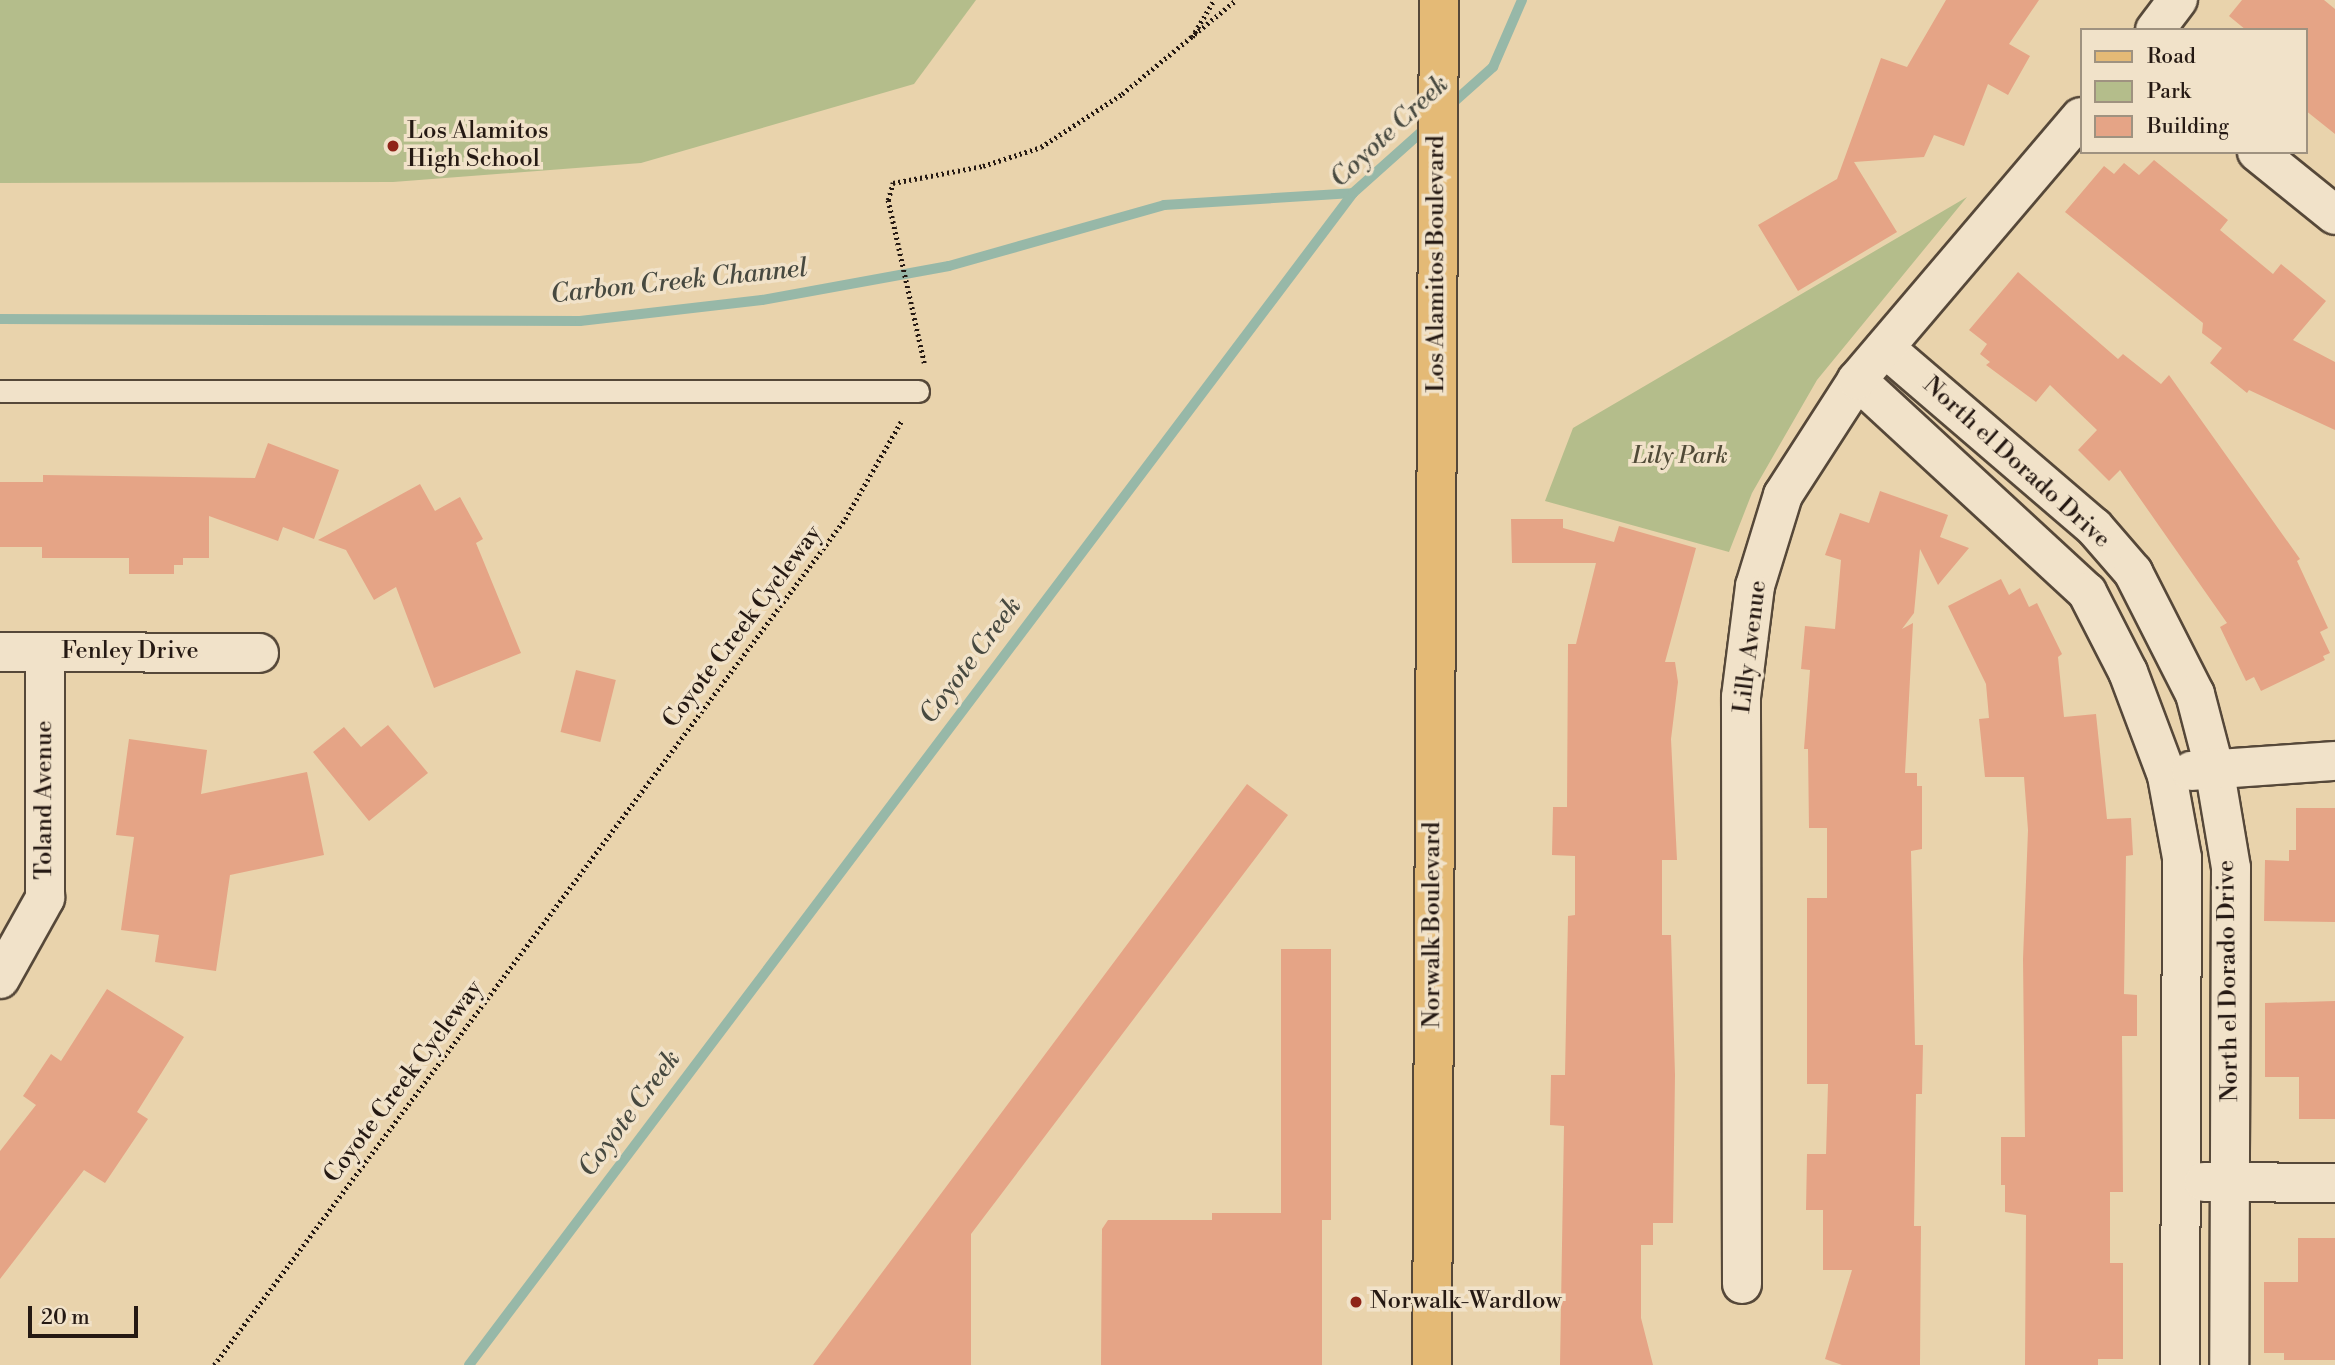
<!DOCTYPE html>
<html>
<head>
<meta charset="utf-8">
<style>
  body { margin:0 }
  #map { position:relative; width:2335px; height:1365px; overflow:hidden; background:#e9d3ac; font-family:"Libre Bodoni",serif }
  div>[style] { position:absolute }
  .green>* { inset:0; background:#b4bd8b }
  .stream>* { height:10px; margin:-5px; padding:0 5px; transform-origin:5px; border-radius:5px; background:#97b8a8 }
  .building>* { inset:0; background:#e5a486; transform-origin:0 0 }
  .path>* { height:4.5px; margin-top:-2.25px; transform-origin:0; background:repeating-linear-gradient(90deg,#251913 0 2px,transparent 0 5.5px) }
  .roads { filter:drop-shadow(2px 0 #564839) drop-shadow(-2px 0 #564839) drop-shadow(0 2px #564839) drop-shadow(0 -2px #564839) }
  .service>* { height:21px; margin:-10.5px; padding:0 10.5px; transform-origin:10.5px; border-radius:10.5px; background:#f1e2c9 }
  .minor>* { height:38px; margin:-19px; padding:0 19px; transform-origin:19px; border-radius:19px; background:#f1e2c9 }
  .primary>* { height:38px; margin:-19px; padding:0 19px; transform-origin:19px; border-radius:19px; background:#e4ba76 }
  .dots>* { width:19px; height:19px; translate:-50% -50%; box-sizing:border-box; border:4px solid #f1e2c9; border-radius:50% }
  span { translate:-50% -50%; white-space:nowrap; text-align:center; line-height:1.15; -webkit-text-stroke:7px #f1e2c9; paint-order:stroke }
  .poi-label { font-size:24px; color:#251913 }
  .left { translate:0 -50%; text-align:left }
  .street-label { font-size:24px; color:#251913 }
  .park-label { font-size:24px; color:#504a37; font-style:italic }
  .water-label { font-size:26px; color:#474940; font-style:italic }
  .legend { position:absolute; left:2080px; top:28px; width:228px; height:126px; box-sizing:border-box; background:#f1e2c9; border:2px solid #9f9280; margin:0; padding:9px 12px; list-style:none; font-size:21px; color:#251913 }
  .legend li { display:flex; align-items:center; gap:14px; height:35px }
  .legend b { width:35px; border:2px solid #9f9280 }
  .scale { position:absolute; left:28px; top:1306px; width:110px; height:32px; box-sizing:border-box; border:4px solid #251913; border-top:0; padding-left:9px; font-size:21px; line-height:24px; white-space:nowrap; color:#251913; -webkit-text-stroke:5px #f1e2c9; paint-order:stroke }
</style>
</head>
<body>
<div id="map">
  <div class="green">
    <div style="clip-path:polygon(0 0,976px 0,914px 84px,641px 163px,393px 182px,0 183px)"></div>
    <div style="clip-path:polygon(1967px 197px,1817px 380px,1752px 493px,1729px 552px,1545px 501px,1573px 428px)"></div>
  </div>
  <div class="stream">
    <div style="left:1447px;top:108px;width:62px;rotate:-41.7deg"></div>
    <div style="left:1493px;top:67px;width:73px;rotate:-66.6deg"></div>
    <div style="left:0;top:319px;width:580px;rotate:0.2deg"></div>
    <div style="left:580px;top:321px;width:183px;rotate:-6.6deg"></div>
    <div style="left:762px;top:300px;width:190px;rotate:-10.3deg"></div>
    <div style="left:949px;top:266px;width:223px;rotate:-15.8deg"></div>
    <div style="left:1164px;top:205px;width:189px;rotate:-3.6deg"></div>
    <div style="left:469px;top:1365px;width:1468px;rotate:-52.97deg"></div>
    <div style="left:1353px;top:193px;width:101px;rotate:-41.8deg"></div>
  </div>
  <div class="building">
    <div style="clip-path:polygon(1946px 0,2039px 0,2009px 44px,2030px 56px,2008px 95px,1988px 84px,1964px 146px,1934px 135px,1924px 157px,1854px 162px,1897px 232px,1798px 291px,1758px 225px,1837px 179px,1881px 58px,1907px 67px)"></div>
    <div style="clip-path:polygon(2242px 0,2324px 0,2335px 9px,2335px 134px,2305px 110px,2305px 30px,2246px 30px,2229px 16px)"></div>
    <div style="clip-path:polygon(2154px 160px,2228px 220px,2220px 230px,2273px 274px,2281px 264px,2326px 301px,2293px 340px,2335px 362px,2335px 430px,2249px 390px,2247px 393px,2210px 363px,2222px 348px,2202px 333px,2203px 323px,2065px 212px,2104px 166px,2114px 174px,2124px 163px,2139px 175px)"></div>
    <div style="clip-path:polygon(2018px 272px,2118px 359px,2123px 354px,2161px 384px,2169px 375px,2300px 559px,2297px 561px,2328px 628px,2320px 632px,2330px 653px,2323px 656px,2325px 660px,2261px 691px,2254px 677px,2246px 681px,2220px 627px,2227px 623px,2120px 470px,2109px 481px,2078px 450px,2097px 430px,2050px 385px,2036px 402px,1986px 365px,1990px 362px,1980px 354px,1987px 344px,1969px 330px)"></div>
    <div style="clip-path:polygon(268px 443px,339px 470px,314px 539px,283px 527px,278px 541px,209px 516px,209px 558px,183px 558px,183px 565px,174px 565px,174px 574px,129px 574px,129px 558px,42px 558px,42px 547px,0 547px,0 482px,43px 482px,43px 475px,255px 478px)"></div>
    <div style="clip-path:polygon(420px 484px,435px 511px,460px 497px,483px 539px,476px 543px,521px 653px,434px 688px,396px 587px,374px 600px,346px 550px,318px 540px)"></div>
    <div style="clip-path:polygon(1880px 491px,1948px 515px,1940px 537px,1969px 548px,1938px 585px,1920px 549px,1914px 613px,1902px 629px,1913px 623px,1905px 773px,1917px 773px,1917px 786px,1922px 786px,1922px 849px,1911px 851px,1915px 1045px,1923px 1045px,1922px 1094px,1916px 1094px,1914px 1226px,1921px 1226px,1920px 1365px,1842px 1365px,1825px 1359px,1852px 1270px,1823px 1270px,1823px 1210px,1806px 1210px,1807px 1154px,1826px 1154px,1828px 1084px,1807px 1084px,1807px 898px,1827px 898px,1827px 828px,1809px 828px,1808px 749px,1804px 749px,1810px 670px,1801px 669px,1805px 626px,1835px 629px,1841px 560px,1825px 555px,1840px 513px,1869px 523px)"></div>
    <div style="clip-path:polygon(1511px 519px,1563px 519px,1563px 528px,1614px 542px,1619px 526px,1696px 548px,1665px 662px,1675px 662px,1678px 682px,1671px 739px,1677px 860px,1662px 860px,1662px 935px,1671px 935px,1675px 1075px,1673px 1223px,1653px 1223px,1653px 1245px,1641px 1245px,1641px 1318px,1653px 1365px,1560px 1365px,1564px 1126px,1550px 1125px,1551px 1075px,1565px 1075px,1568px 916px,1575px 915px,1575px 856px,1552px 855px,1553px 807px,1567px 807px,1568px 644px,1576px 644px,1596px 563px,1512px 563px)"></div>
    <div style="clip-path:polygon(2001px 579px,2009px 595px,2020px 588px,2029px 607px,2037px 603px,2062px 654px,2058px 657px,2064px 717px,2096px 714px,2107px 819px,2131px 818px,2133px 855px,2126px 856px,2124px 994px,2137px 995px,2137px 1036px,2122px 1036px,2123px 1192px,2110px 1192px,2110px 1263px,2123px 1263px,2123px 1359px,2098px 1359px,2098px 1365px,2025px 1365px,2026px 1215px,2005px 1212px,2005px 1185px,2001px 1185px,2001px 1137px,2025px 1137px,2023px 959px,2028px 830px,2024px 777px,1985px 777px,1979px 719px,1989px 718px,1986px 684px,1948px 606px)"></div>
    <div style="left:576px;top:670px;width:41px;height:64px;rotate:14deg"></div>
    <div style="clip-path:polygon(388px 725px,428px 773px,369px 821px,313px 752px,344px 727px,361px 747px)"></div>
    <div style="clip-path:polygon(129px 739px,207px 750px,201px 794px,307px 772px,324px 855px,230px 875px,216px 971px,155px 962px,159px 935px,121px 930px,134px 837px,116px 835px)"></div>
    <div style="clip-path:polygon(1247px 784px,1288px 815px,971px 1234px,971px 1365px,813px 1365px)"></div>
    <div style="clip-path:polygon(2296px 808px,2335px 808px,2335px 922px,2264px 921px,2265px 860px,2289px 861px,2289px 850px,2296px 850px)"></div>
    <div style="clip-path:polygon(1281px 949px,1331px 949px,1331px 1220px,1322px 1220px,1322px 1365px,1101px 1365px,1102px 1229px,1108px 1220px,1212px 1220px,1212px 1213px,1281px 1213px)"></div>
    <div style="clip-path:polygon(107px 989px,184px 1037px,137px 1112px,148px 1119px,105px 1183px,84px 1170px,0 1279px,0 1151px,36px 1105px,23px 1096px,51px 1054px,61px 1061px)"></div>
    <div style="clip-path:polygon(2335px 1001px,2335px 1119px,2299px 1119px,2299px 1077px,2265px 1077px,2265px 1003px)"></div>
    <div style="clip-path:polygon(2298px 1238px,2335px 1238px,2335px 1360px,2284px 1360px,2284px 1353px,2264px 1353px,2264px 1282px,2298px 1282px)"></div>
  </div>
  <div class="path">
    <div style="left:1192px;top:37px;width:43px;rotate:-59.3deg"></div>
    <div style="left:924px;top:363px;width:167px;rotate:-102.5deg"></div>
    <div style="left:888px;top:200px;width:18px;rotate:-74deg"></div>
    <div style="left:893px;top:183px;width:92px;rotate:-10.7deg"></div>
    <div style="left:983px;top:166px;width:61px;rotate:-18.1deg"></div>
    <div style="left:1041px;top:147px;width:97px;rotate:-33.2deg"></div>
    <div style="left:1122px;top:94px;width:148px;rotate:-39.5deg"></div>
    <div style="left:214px;top:1365px;width:1055px;rotate:-53.28deg"></div>
    <div style="left:845px;top:519px;width:114px;rotate:-60.1deg"></div>
  </div>
  <div class="roads">
    <div class="service">
      <div style="left:0;top:391px;width:918px"></div>
    </div>
    <div class="minor">
      <div style="left:2155px;top:30px;width:38px;rotate:-53deg"></div>
      <div style="left:2257px;top:152px;width:100px;rotate:38.9deg"></div>
      <div style="left:1885px;top:348px;width:275px;rotate:40.6deg"></div>
      <div style="left:2094px;top:527px;width:60px;rotate:49.1deg"></div>
      <div style="left:2133px;top:572px;width:137px;rotate:63.1deg"></div>
      <div style="left:2195px;top:694px;width:75px;rotate:75.4deg"></div>
      <div style="left:2214px;top:767px;width:102px;rotate:80.4deg"></div>
      <div style="left:2231px;top:868px;width:497px;rotate:90.2deg"></div>
      <div style="left:1857px;top:380px;width:313px;rotate:42.7deg"></div>
      <div style="left:2087px;top:592px;width:90px;rotate:62.9deg"></div>
      <div style="left:2128px;top:672px;width:111px;rotate:69.4deg"></div>
      <div style="left:2167px;top:776px;width:83px;rotate:79.6deg"></div>
      <div style="left:2182px;top:858px;width:507px;rotate:90.23deg"></div>
      <div style="left:0;top:652px;width:259px;rotate:0.2deg"></div>
      <div style="left:2191px;top:771px;width:144px;rotate:-4deg"></div>
      <div style="left:0;top:979px;width:93px;rotate:-60.9deg"></div>
      <div style="left:45px;top:898px;width:246px;rotate:-90deg"></div>
      <div style="left:2204px;top:1182px;width:131px;rotate:0.4deg"></div>
      <div style="left:1742px;top:1284px;width:587px;rotate:-90.1deg"></div>
      <div style="left:1741px;top:697px;width:112px;rotate:-82.8deg"></div>
      <div style="left:1755px;top:586px;width:95px;rotate:-72.9deg"></div>
      <div style="left:1783px;top:495px;width:137px;rotate:-57.2deg"></div>
      <div style="left:1857px;top:380px;width:345px;rotate:-49.6deg"></div>
    </div>
    <div class="primary">
      <div style="left:1432px;top:1365px;width:1365px;rotate:-89.71deg"></div>
    </div>
  </div>
  <div class="dots">
    <div style="left:393px;top:146px;background:#8f2418"></div>
    <div style="left:1356px;top:1302px;background:#8f2418"></div>
  </div>
  <div class="poi-label">
    <span class="left" style="left:407px;top:146px">Los Alamitos<br>High School</span>
    <span class="left" style="left:1370px;top:1302px">Norwalk-Wardlow</span>
  </div>
  <div class="street-label">
    <span style="left:1437px;top:264px;rotate:-90deg">Los Alamitos Boulevard</span>
    <span style="left:2016px;top:463px;rotate:42deg">North el Dorado Drive</span>
    <span style="left:743px;top:627px;rotate:-53deg">Coyote Creek Cycleway</span>
    <span style="left:1751px;top:647px;rotate:-83deg">Lilly Avenue</span>
    <span style="left:130px;top:652px">Fenley Drive</span>
    <span style="left:45px;top:800px;rotate:-90deg">Toland Avenue</span>
    <span style="left:1433px;top:925px;rotate:-90deg">Norwalk Boulevard</span>
    <span style="left:2229px;top:981px;rotate:-91deg">North el Dorado Drive</span>
    <span style="left:404px;top:1082px;rotate:-53deg">Coyote Creek Cycleway</span>
  </div>
  <div class="park-label">
    <span style="left:1680px;top:457px">Lily Park</span>
  </div>
  <div class="water-label">
    <span style="left:1390px;top:132px;rotate:-43deg">Coyote Creek</span>
    <span style="left:679px;top:282px;rotate:-6deg">Carbon Creek Channel</span>
    <span style="left:971px;top:661px;rotate:-53deg">Coyote Creek</span>
    <span style="left:630px;top:1114px;rotate:-53deg">Coyote Creek</span>
  </div>
  <ul class="legend">
  <li><b style="height:9px;background:#e4ba76"></b>Road</li>
  <li><b style="height:19px;background:#b4bd8b"></b>Park</li>
  <li><b style="height:19px;background:#e5a486"></b>Building</li>
  </ul>
  <div class="scale">20 m</div>
</div>
</body>
</html>
